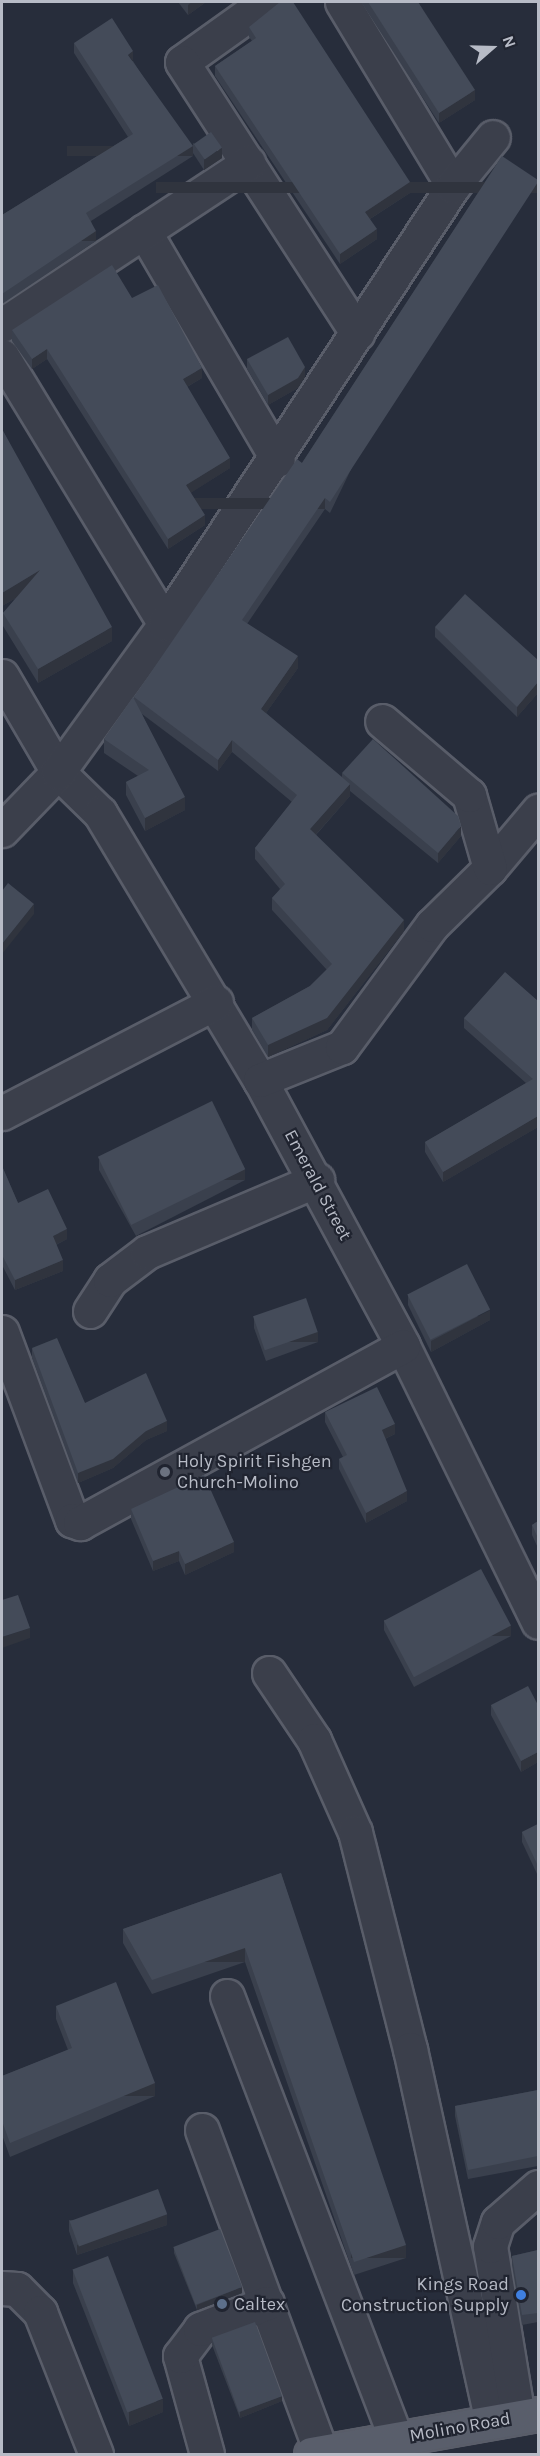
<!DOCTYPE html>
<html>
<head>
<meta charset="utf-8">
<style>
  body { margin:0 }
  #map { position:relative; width:540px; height:2456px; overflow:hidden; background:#272d3b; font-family:Karla,sans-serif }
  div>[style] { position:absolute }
  .roads { filter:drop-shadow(2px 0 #595d69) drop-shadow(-2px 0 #595d69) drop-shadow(0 2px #595d69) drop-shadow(0 -2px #595d69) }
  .minor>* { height:33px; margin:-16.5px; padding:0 16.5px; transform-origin:16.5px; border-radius:16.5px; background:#3b3f4b }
  .major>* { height:33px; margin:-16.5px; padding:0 16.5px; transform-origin:16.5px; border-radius:16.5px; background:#595e6b }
  .wall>* { inset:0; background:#3a404d }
  .shaded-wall>* { inset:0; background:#30343e; transform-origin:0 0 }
  .building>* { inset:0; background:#444b59; transform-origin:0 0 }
  .dots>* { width:16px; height:16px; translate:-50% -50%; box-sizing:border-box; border:3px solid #202430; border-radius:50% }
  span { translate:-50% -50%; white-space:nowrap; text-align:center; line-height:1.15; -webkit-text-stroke:4.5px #202430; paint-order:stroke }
  .street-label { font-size:18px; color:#b7bbc6 }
  .poi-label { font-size:18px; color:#b7bbc6 }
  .left { translate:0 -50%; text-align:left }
  .right { translate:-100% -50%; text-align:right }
  .frame { position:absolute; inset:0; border:3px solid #b7bbc6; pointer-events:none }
  .north { position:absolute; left:462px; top:18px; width:60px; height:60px; -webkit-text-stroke:4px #202430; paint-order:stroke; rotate:70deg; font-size:16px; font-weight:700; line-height:24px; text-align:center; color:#b7bbc6 }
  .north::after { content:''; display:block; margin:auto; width:21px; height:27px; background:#b7bbc6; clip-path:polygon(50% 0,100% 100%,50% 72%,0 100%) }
</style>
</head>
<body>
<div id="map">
  <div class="roads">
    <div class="minor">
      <div style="left:266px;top:2px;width:103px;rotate:144.5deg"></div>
      <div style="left:182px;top:62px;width:323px;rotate:57.1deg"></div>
      <div style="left:342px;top:2px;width:215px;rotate:58.9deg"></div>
      <div style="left:144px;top:231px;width:265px;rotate:59.7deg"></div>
      <div style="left:2px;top:325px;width:295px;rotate:-33.4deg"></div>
      <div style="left:2px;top:356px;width:314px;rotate:58.7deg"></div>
      <div style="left:2px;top:676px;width:111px;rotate:59.7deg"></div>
      <div style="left:58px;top:772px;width:59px;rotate:44.3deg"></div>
      <div style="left:100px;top:813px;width:311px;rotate:59.1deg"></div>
      <div style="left:260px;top:1080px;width:302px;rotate:61.7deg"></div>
      <div style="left:403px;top:1346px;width:307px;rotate:63.9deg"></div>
      <div style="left:2px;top:830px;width:81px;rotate:-46deg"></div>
      <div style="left:58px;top:772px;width:183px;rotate:-54.1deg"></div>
      <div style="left:165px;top:624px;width:524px;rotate:-56.67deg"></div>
      <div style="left:453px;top:186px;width:63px;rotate:-50.8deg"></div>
      <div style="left:490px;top:868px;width:75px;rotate:-49.9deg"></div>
      <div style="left:260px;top:1080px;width:88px;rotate:-21.9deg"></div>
      <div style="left:342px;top:1047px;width:152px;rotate:-53.6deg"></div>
      <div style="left:432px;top:925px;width:81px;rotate:-44.5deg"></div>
      <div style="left:490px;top:868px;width:76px;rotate:-106deg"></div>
      <div style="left:469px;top:795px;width:114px;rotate:-139.6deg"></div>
      <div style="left:2px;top:1113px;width:241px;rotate:-27.4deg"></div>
      <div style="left:90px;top:1311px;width:37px;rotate:-57deg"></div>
      <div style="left:110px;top:1280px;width:46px;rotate:-37.1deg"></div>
      <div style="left:147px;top:1252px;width:185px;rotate:-23deg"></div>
      <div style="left:2px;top:1332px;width:201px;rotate:69.6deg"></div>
      <div style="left:72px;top:1520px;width:9px;rotate:21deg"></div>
      <div style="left:80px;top:1523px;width:368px;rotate:-28.7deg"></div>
      <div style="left:269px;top:1673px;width:81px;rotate:56.1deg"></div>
      <div style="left:314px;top:1740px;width:101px;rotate:66deg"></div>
      <div style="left:355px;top:1832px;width:224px;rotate:75.8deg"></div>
      <div style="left:410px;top:2049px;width:381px;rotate:77.6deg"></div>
      <div style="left:227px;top:1996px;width:473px;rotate:69.1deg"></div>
      <div style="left:202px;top:2130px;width:343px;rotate:69.7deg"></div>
      <div style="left:2px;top:2288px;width:15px;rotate:4deg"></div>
      <div style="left:17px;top:2289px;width:33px;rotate:45deg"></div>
      <div style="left:40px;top:2312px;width:153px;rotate:68.5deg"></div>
      <div style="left:518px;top:2417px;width:173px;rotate:-99.3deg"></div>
      <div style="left:490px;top:2246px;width:25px;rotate:-72deg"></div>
      <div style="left:498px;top:2222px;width:53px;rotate:-41.2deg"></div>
      <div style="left:207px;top:2454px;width:102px;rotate:-105.4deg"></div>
      <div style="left:180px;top:2356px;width:34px;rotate:-53deg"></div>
      <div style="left:200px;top:2329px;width:72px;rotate:-21.2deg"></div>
    </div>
    <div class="major">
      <div style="left:311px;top:2454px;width:230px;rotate:-10deg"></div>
    </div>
  </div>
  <div class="wall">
    <div style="clip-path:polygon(178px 2px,206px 2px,188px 15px)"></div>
    <div style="clip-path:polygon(361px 2px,418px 2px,475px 100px,439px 123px)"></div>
    <div style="clip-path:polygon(249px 27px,410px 193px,370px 219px,377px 239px,340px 264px,215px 76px,215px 66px,252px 41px,249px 37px)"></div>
    <div style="clip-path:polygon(74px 43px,133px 61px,193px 156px,91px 221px,96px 241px,2px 304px,2px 215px,128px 137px,74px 53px)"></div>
    <div style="clip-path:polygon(193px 143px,222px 158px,204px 170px,193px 153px)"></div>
    <div style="clip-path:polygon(502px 156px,330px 513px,325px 509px,247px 624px,298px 668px,266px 713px,342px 777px,342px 773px,461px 836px,438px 863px,350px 791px,350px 796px,316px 835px,404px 931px,327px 1030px,268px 1057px,252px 1030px,252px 1018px,310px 986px,327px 970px,272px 910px,272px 898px,280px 889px,255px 859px,255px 848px,292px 802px,232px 752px,218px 771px,142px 714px,185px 810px,145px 831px,126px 795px,126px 782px,138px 776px,104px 753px,104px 739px,302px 463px)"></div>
    <div style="clip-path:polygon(132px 298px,202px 378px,187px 387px,230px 468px,190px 493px,205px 525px,168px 549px,47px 359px,32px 369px,12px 341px,12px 330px)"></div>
    <div style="clip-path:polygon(247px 359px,305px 377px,298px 388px,268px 405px,247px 369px)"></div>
    <div style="clip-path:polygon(2px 429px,112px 641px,38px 683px,3px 626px,3px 613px,16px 598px,2px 606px)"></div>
    <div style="clip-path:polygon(435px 627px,538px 660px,538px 693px,517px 717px,435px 637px)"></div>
    <div style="clip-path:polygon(538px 1001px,538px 1127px,443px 1182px,425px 1152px,425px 1142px,526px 1083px,464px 1028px,464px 1018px)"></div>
    <div style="clip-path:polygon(99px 1160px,245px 1180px,136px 1236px,99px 1170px)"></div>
    <div style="clip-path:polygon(2px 1166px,18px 1203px,67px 1239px,56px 1245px,63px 1271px,15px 1290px,2px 1265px)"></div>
    <div style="clip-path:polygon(408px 1295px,490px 1320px,431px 1352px,408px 1305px)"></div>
    <div style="clip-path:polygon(254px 1318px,318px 1342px,266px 1361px,254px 1328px)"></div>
    <div style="clip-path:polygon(32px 1348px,85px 1403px,167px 1431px,146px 1440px,113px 1468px,78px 1483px,32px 1358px)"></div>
    <div style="clip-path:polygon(325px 1412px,395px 1434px,385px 1439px,407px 1501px,366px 1523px,339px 1469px,339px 1459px,343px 1457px,325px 1422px)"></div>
    <div style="clip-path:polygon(131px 1509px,234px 1552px,185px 1575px,179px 1561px,153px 1571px,131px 1519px)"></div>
    <div style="clip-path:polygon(538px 1521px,538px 1548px,532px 1535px,532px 1525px)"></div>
    <div style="clip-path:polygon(384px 1620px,511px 1636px,414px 1687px,384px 1630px)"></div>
    <div style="clip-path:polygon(491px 1705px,538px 1705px,538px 1762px,521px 1772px,491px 1715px)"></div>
    <div style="clip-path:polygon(538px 1824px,538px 1876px,522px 1842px,522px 1832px)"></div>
    <div style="clip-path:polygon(281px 1873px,406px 2258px,354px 2275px,245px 1962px,152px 1994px,123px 1943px,123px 1929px)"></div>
    <div style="clip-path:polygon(56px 2006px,155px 2096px,10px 2157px,2px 2135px,2px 2076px,68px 2050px,56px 2019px)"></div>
    <div style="clip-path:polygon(538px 2090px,538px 2166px,468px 2179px,455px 2116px,455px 2106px)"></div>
    <div style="clip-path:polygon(69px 2220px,167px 2225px,77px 2255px,69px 2231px)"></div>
    <div style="clip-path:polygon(174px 2248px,242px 2293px,197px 2310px,174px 2253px)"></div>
    <div style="clip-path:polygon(538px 2250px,538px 2322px,522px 2325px,512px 2265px,512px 2256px)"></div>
    <div style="clip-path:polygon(73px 2270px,163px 2412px,129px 2426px,73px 2283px)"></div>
    <div style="clip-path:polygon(212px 2339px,282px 2401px,240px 2418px,212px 2345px)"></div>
  </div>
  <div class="shaded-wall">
    <div style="clip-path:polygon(192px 2px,206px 2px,188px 15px,188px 5px)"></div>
    <div style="clip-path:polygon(133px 51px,133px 61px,128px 55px)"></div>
    <div style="clip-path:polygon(475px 90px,475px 100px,439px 123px,439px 113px)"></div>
    <div style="left:193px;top:146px;width:10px;height:126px;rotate:90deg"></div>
    <div style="clip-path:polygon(222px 148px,222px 158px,204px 170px,204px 159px)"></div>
    <div style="clip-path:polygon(410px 182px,410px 193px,365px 222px,365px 212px)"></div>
    <div style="left:538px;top:182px;width:11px;height:382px;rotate:90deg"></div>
    <div style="clip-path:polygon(377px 229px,377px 239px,340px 264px,340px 254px)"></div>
    <div style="left:96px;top:231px;width:10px;height:113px;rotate:90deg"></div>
    <div style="clip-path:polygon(47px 349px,47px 359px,32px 369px,32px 359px)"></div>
    <div style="clip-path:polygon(305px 367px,305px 377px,298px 388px,268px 405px,268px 395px)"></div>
    <div style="clip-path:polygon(202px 368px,202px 378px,183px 389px,183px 379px)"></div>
    <div style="clip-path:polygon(230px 458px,230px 468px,186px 496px,186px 485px)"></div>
    <div style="left:325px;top:498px;width:11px;height:148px;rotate:90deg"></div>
    <div style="clip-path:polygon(205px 515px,205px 525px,168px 549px,168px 539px)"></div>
    <div style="clip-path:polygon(40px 570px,40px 584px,2px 606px,2px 593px)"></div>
    <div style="clip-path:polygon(112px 627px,112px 641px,38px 683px,38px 669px)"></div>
    <div style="clip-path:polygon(298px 656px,298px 668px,261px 720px,261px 709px)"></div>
    <div style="clip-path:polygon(538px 682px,538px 693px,517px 717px,517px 707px)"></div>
    <div style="clip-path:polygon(232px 740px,232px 752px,218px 771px,218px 760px)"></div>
    <div style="clip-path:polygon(350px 784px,350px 796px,310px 841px,310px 829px)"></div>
    <div style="clip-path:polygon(185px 797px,185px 810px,145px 831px,145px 818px)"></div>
    <div style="clip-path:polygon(461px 826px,461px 836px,438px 863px,438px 853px)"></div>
    <div style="clip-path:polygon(34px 904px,34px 914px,2px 954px,2px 944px)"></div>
    <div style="clip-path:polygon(404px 920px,404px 931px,327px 1030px,268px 1057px,268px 1045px)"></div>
    <div style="clip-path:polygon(538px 1116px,538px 1127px,443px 1182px,443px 1172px)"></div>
    <div style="left:245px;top:1170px;width:10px;height:123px;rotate:90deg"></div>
    <div style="clip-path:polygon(67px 1229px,67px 1239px,53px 1246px,53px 1236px)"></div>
    <div style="clip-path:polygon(63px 1260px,63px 1271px,15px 1290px,15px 1280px)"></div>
    <div style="clip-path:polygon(490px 1310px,490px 1320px,431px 1352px,431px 1341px)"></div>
    <div style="left:318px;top:1332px;width:10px;height:55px;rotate:90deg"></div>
    <div style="clip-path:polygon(167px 1421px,167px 1431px,146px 1440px,113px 1468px,78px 1483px,78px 1473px,146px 1431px)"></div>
    <div style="clip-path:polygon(395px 1424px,395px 1434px,382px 1440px,382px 1430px)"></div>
    <div style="clip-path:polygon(407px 1491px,407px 1501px,366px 1523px,366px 1513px)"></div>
    <div style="clip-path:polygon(234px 1542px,234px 1552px,185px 1575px,185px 1564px)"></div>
    <div style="clip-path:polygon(179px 1551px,179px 1561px,153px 1571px,153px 1561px)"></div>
    <div style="left:511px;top:1626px;width:10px;height:110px;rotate:90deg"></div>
    <div style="clip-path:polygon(30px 1628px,30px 1638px,2px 1648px,2px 1637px)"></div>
    <div style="clip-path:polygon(538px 1752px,538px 1762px,521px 1772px,521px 1761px)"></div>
    <div style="left:245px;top:1948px;width:14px;height:98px;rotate:90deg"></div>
    <div style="left:155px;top:2083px;width:13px;height:157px;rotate:90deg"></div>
    <div style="clip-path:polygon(167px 2214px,167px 2225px,77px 2255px,77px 2245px)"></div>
    <div style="left:406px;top:2245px;width:13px;height:55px;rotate:90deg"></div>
    <div style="clip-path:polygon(242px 2287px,242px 2293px,197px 2310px,197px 2305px)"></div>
    <div style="clip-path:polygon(282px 2396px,282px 2401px,240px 2418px,240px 2412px)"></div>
    <div style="clip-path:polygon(163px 2399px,163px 2412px,129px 2426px,129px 2412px)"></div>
  </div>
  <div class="building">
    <div style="clip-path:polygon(280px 2px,293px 2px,410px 182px,365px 212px,377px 229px,340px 254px,215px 66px,256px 38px,249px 27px)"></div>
    <div style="clip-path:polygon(368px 2px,418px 2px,475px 90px,439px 113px)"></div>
    <div style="clip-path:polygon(112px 18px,133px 51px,128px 55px,193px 146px,86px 213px,96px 231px,2px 294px,2px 215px,133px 134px,74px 43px)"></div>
    <div style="left:211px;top:132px;width:19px;height:21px;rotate:55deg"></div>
    <div style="clip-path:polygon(502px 156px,538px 180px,538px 182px,330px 502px,325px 498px,242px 620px,298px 656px,261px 709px,350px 784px,310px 829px,404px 920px,327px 1018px,268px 1045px,252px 1018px,310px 986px,332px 964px,272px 898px,285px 884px,255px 848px,297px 795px,232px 740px,218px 760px,134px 697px,297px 459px,302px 463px)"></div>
    <div style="clip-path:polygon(112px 265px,132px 298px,158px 285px,202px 368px,183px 379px,230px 458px,186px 485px,205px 515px,168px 539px,47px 349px,32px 359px,12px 330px)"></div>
    <div style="clip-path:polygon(288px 337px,305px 367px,298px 378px,268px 395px,247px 359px)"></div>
    <div style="clip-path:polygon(2px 429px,112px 627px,38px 669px,3px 613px,40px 570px,2px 593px)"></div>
    <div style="clip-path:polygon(465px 594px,538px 660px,538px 682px,517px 707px,435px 627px)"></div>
    <div style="clip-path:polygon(133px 697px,185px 797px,145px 818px,126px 782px,149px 770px,104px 739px)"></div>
    <div style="clip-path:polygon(373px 739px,458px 816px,461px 826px,438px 853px,342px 773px)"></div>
    <div style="clip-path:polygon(8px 883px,34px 904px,2px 944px,2px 891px)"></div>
    <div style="clip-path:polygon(505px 972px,538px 1001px,538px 1116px,443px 1172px,425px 1142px,533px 1079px,464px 1018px)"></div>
    <div style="left:212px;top:1101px;width:76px;height:127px;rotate:64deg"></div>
    <div style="clip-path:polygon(2px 1166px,18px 1203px,48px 1189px,67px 1229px,53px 1236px,63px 1260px,15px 1280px,2px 1255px)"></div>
    <div style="left:467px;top:1264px;width:51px;height:67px;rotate:63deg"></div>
    <div style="left:306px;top:1298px;width:36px;height:56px;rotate:71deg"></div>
    <div style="clip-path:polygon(57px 1338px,85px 1403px,146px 1373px,167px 1421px,146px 1431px,113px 1459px,78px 1473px,32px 1348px)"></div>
    <div style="clip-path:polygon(377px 1387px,395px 1424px,382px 1430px,407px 1491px,366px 1513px,339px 1459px,347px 1455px,325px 1412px)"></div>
    <div style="clip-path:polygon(204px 1475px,234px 1542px,185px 1564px,179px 1551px,153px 1561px,131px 1509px)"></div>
    <div style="clip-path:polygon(538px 1521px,538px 1538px,532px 1525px)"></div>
    <div style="left:481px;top:1569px;width:64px;height:110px;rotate:62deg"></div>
    <div style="clip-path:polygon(18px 1595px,30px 1628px,2px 1637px,2px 1600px)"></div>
    <div style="clip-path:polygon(528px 1686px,538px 1705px,538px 1752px,521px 1761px,491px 1705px)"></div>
    <div style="clip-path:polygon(538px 1824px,538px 1866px,522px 1832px)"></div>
    <div style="clip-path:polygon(281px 1873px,406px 2245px,354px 2262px,245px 1948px,152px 1980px,123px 1929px)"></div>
    <div style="clip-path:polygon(116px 1982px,155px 2083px,10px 2143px,2px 2121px,2px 2076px,72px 2048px,56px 2006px)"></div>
    <div style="clip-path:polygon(538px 2090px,538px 2156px,468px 2170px,455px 2106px)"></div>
    <div style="left:158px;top:2189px;width:27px;height:94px;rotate:70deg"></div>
    <div style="left:220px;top:2229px;width:62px;height:50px;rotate:69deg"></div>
    <div style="clip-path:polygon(538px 2250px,538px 2313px,522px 2315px,512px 2256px)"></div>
    <div style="left:108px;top:2256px;width:153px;height:38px;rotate:69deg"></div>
    <div style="left:255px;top:2322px;width:79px;height:46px;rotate:70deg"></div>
  </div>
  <div class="dots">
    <div style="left:165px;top:1472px;background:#6b7280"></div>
    <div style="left:521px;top:2295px;background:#3f7fe0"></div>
    <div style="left:222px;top:2304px;background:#5c6f8a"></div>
  </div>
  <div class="street-label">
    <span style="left:318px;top:1185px;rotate:62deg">Emerald Street</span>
    <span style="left:460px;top:2427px;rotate:-10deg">Molino Road</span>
  </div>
  <div class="poi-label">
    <span class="left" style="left:177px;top:1472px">Holy Spirit Fishgen<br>Church-Molino</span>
    <span class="right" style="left:509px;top:2295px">Kings Road<br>Construction Supply</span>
    <span class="left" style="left:234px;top:2304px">Caltex</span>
  </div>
  <div class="frame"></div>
  <div class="north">N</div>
</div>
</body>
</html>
